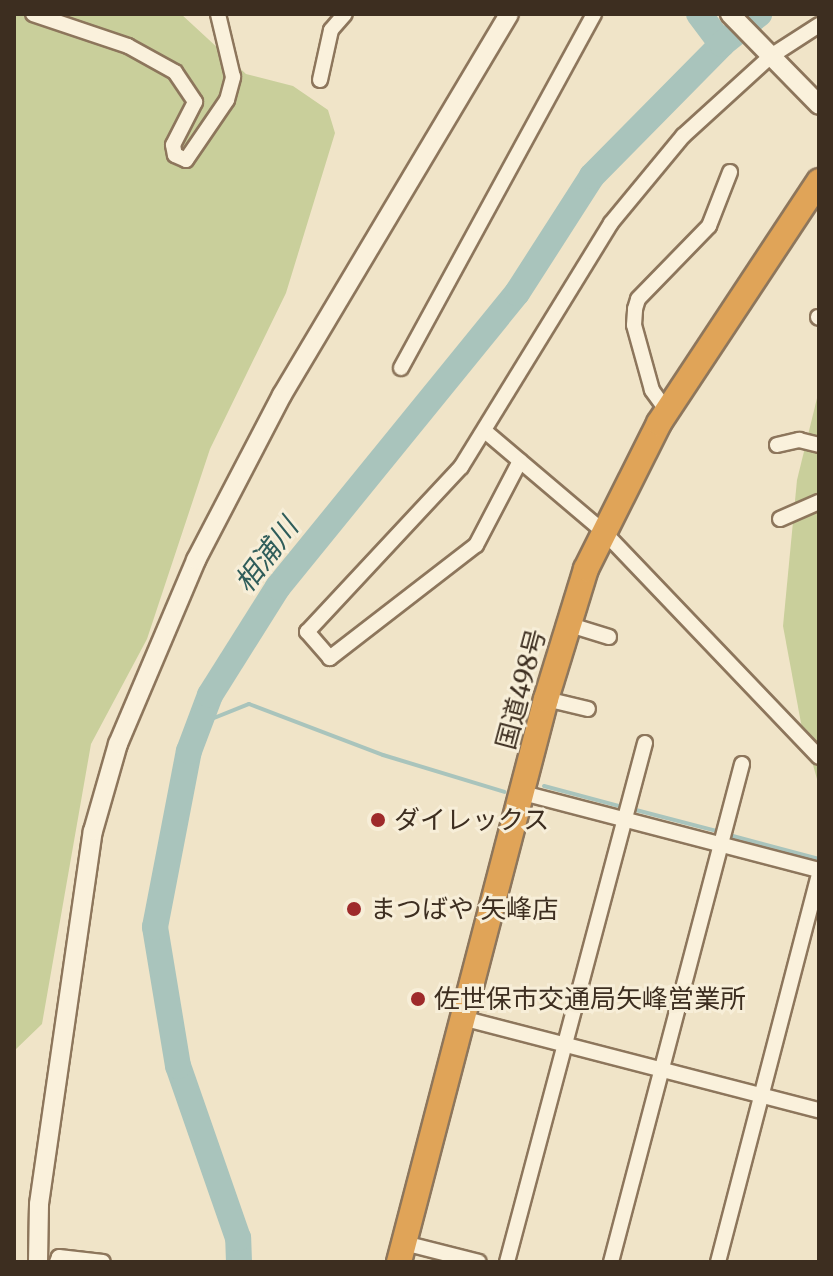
<!DOCTYPE html>
<html>
<head>
<meta charset="utf-8">
<style>
  body { margin:0 }
  #map { position:relative; width:833px; height:1276px; overflow:hidden; background:#f0e4c8; font-family:Merriweather,"Noto Sans JP",serif }
  div>[style] { position:absolute }
  .green>* { inset:0; background:#c9cf9b }
  .stream>* { height:4px; margin:-2px; padding:0 2px; transform-origin:2px; border-radius:2px; background:#a9c4bc }
  .river>* { height:26px; margin:-13px; padding:0 13px; transform-origin:13px; border-radius:13px; background:#a9c4bc }
  .roads { filter:drop-shadow(2px 0 #8d765c) drop-shadow(-2px 0 #8d765c) drop-shadow(0 2px #8d765c) drop-shadow(0 -2px #8d765c) }
  .street>* { height:14px; margin:-7px; padding:0 7px; transform-origin:7px; border-radius:7px; background:#faf1dc }
  .secondary>* { height:18px; margin:-9px; padding:0 9px; transform-origin:9px; border-radius:9px; background:#faf1dc }
  .highway>* { height:24px; margin:-12px; padding:0 12px; transform-origin:12px; border-radius:12px; background:#e0a458 }
  .dots>* { width:22px; height:22px; translate:-50% -50%; box-sizing:border-box; border:4px solid #f7eed8; border-radius:50% }
  span { translate:-50% -50%; white-space:nowrap; text-align:center; line-height:1.15; -webkit-text-stroke:6px #f7eed8; paint-order:stroke }
  .street-label { font-size:26px; color:#3d2e20 }
  .poi-label { font-size:26px; color:#3d2e20 }
  .left { translate:0 -50%; text-align:left }
  .water-label { font-size:28px; color:#2f5d5a; font-style:italic }
  .frame { position:absolute; inset:0; border:16px solid #3d2e20; pointer-events:none }
</style>
</head>
<body>
<div id="map">
  <div class="green">
    <div style="clip-path:polygon(14px 14px,181px 14px,246px 74px,293px 86px,328px 110px,335px 133px,286px 293px,210px 449px,147px 639px,91px 744px,42px 1024px,14px 1051px)"></div>
    <div style="clip-path:polygon(819px 390px,819px 786px,801px 723px,783px 626px,797px 480px)"></div>
  </div>
  <div class="stream">
    <div style="left:199px;top:724px;width:54px;rotate:-21.8deg"></div>
    <div style="left:249px;top:704px;width:143px;rotate:20.8deg"></div>
    <div style="left:383px;top:755px;width:127px;rotate:16.9deg"></div>
    <div style="left:544px;top:786px;width:82px;rotate:14.9deg"></div>
    <div style="left:632px;top:809px;width:91px;rotate:14.6deg"></div>
    <div style="left:729px;top:835px;width:93px;rotate:14.9deg"></div>
  </div>
  <div class="river">
    <div style="left:699px;top:14px;width:38px;rotate:53deg"></div>
    <div style="left:239px;top:1262px;width:24px;rotate:-92deg"></div>
    <div style="left:238px;top:1238px;width:182px;rotate:-109.2deg"></div>
    <div style="left:178px;top:1066px;width:141px;rotate:-99.4deg"></div>
    <div style="left:155px;top:927px;width:179px;rotate:-79.1deg"></div>
    <div style="left:189px;top:751px;width:60px;rotate:-69.4deg"></div>
    <div style="left:210px;top:695px;width:128px;rotate:-57.8deg"></div>
    <div style="left:278px;top:587px;width:379px;rotate:-50.9deg"></div>
    <div style="left:517px;top:293px;width:139px;rotate:-57.3deg"></div>
    <div style="left:592px;top:176px;width:185px;rotate:-45.4deg"></div>
    <div style="left:722px;top:44px;width:48px;rotate:-39deg"></div>
  </div>
  <div class="roads">
    <div class="street">
      <div style="left:33px;top:14px;width:100px;rotate:18.6deg"></div>
      <div style="left:128px;top:46px;width:54px;rotate:29deg"></div>
      <div style="left:175px;top:72px;width:36px;rotate:56deg"></div>
      <div style="left:195px;top:102px;width:48px;rotate:117.1deg"></div>
      <div style="left:173px;top:145px;width:10px;rotate:79deg"></div>
      <div style="left:175px;top:155px;width:12px;rotate:24deg"></div>
      <div style="left:186px;top:160px;width:73px;rotate:-55.7deg"></div>
      <div style="left:227px;top:100px;width:24px;rotate:-75deg"></div>
      <div style="left:233px;top:77px;width:65px;rotate:-103.4deg"></div>
      <div style="left:320px;top:80px;width:51px;rotate:-77.6deg"></div>
      <div style="left:331px;top:30px;width:21px;rotate:-49deg"></div>
      <div style="left:818px;top:317px;width:1px;rotate:45deg"></div>
      <div style="left:401px;top:368px;width:403px;rotate:-61.4deg"></div>
      <div style="left:667px;top:411px;width:26px;rotate:-126deg"></div>
      <div style="left:652px;top:390px;width:67px;rotate:-105.5deg"></div>
      <div style="left:634px;top:325px;width:16px;rotate:-86deg"></div>
      <div style="left:635px;top:309px;width:10px;rotate:-73deg"></div>
      <div style="left:638px;top:299px;width:102px;rotate:-45.8deg"></div>
      <div style="left:709px;top:226px;width:58px;rotate:-68.7deg"></div>
      <div style="left:486px;top:432px;width:155px;rotate:40.3deg"></div>
      <div style="left:604px;top:532px;width:311px;rotate:46.3deg"></div>
      <div style="left:777px;top:445px;width:23px;rotate:-13deg"></div>
      <div style="left:799px;top:440px;width:21px;rotate:14deg"></div>
      <div style="left:520px;top:461px;width:95px;rotate:117.6deg"></div>
      <div style="left:476px;top:545px;width:185px;rotate:142.3deg"></div>
      <div style="left:330px;top:658px;width:35px;rotate:-131deg"></div>
      <div style="left:307px;top:632px;width:226px;rotate:-47deg"></div>
      <div style="left:461px;top:467px;width:286px;rotate:-58.4deg"></div>
      <div style="left:611px;top:223px;width:113px;rotate:-50.4deg"></div>
      <div style="left:683px;top:136px;width:119px;rotate:-42.3deg"></div>
      <div style="left:771px;top:56px;width:57px;rotate:-32.9deg"></div>
      <div style="left:780px;top:519px;width:43px;rotate:-23.6deg"></div>
      <div style="left:567px;top:624px;width:44px;rotate:17.2deg"></div>
      <div style="left:546px;top:699px;width:43px;rotate:13.4deg"></div>
      <div style="left:523px;top:793px;width:306px;rotate:14.6deg"></div>
      <div style="left:462px;top:1018px;width:369px;rotate:14.5deg"></div>
      <div style="left:404px;top:1243px;width:77px;rotate:14.2deg"></div>
      <div style="left:57px;top:1262px;width:5px;rotate:-68deg"></div>
      <div style="left:59px;top:1257px;width:44px;rotate:6.5deg"></div>
      <div style="left:507px;top:1262px;width:537px;rotate:-75.11deg"></div>
      <div style="left:611px;top:1262px;width:515px;rotate:-75.26deg"></div>
      <div style="left:718px;top:1262px;width:400px;rotate:-75.4deg"></div>
    </div>
    <div class="secondary">
      <div style="left:730px;top:14px;width:127px;rotate:45.6deg"></div>
      <div style="left:38px;top:1262px;width:58px;rotate:-89deg"></div>
      <div style="left:39px;top:1204px;width:377px;rotate:-81.8deg"></div>
      <div style="left:93px;top:831px;width:91px;rotate:-74deg"></div>
      <div style="left:118px;top:744px;width:200px;rotate:-67deg"></div>
      <div style="left:196px;top:560px;width:186px;rotate:-62.5deg"></div>
      <div style="left:282px;top:395px;width:443px;rotate:-59.2deg"></div>
    </div>
    <div class="highway">
      <div style="left:399px;top:1262px;width:582px;rotate:-75.37deg"></div>
      <div style="left:546px;top:699px;width:136px;rotate:-72.9deg"></div>
      <div style="left:586px;top:569px;width:163px;rotate:-63.4deg"></div>
      <div style="left:659px;top:423px;width:290px;rotate:-56.5deg"></div>
    </div>
  </div>
  <div class="dots">
    <div style="left:378px;top:820px;background:#9e2a2b"></div>
    <div style="left:354px;top:909px;background:#9e2a2b"></div>
    <div style="left:418px;top:999px;background:#9e2a2b"></div>
  </div>
  <div class="street-label">
    <span style="left:521px;top:689px;rotate:-75deg">国道498号</span>
  </div>
  <div class="poi-label">
    <span class="left" style="left:394px;top:820px">ダイレックス</span>
    <span class="left" style="left:370px;top:909px">まつばや 矢峰店</span>
    <span class="left" style="left:434px;top:999px">佐世保市交通局矢峰営業所</span>
  </div>
  <div class="water-label">
    <span style="left:266px;top:555px;rotate:-53deg">相浦川</span>
  </div>
  <div class="frame"></div>
</div>
</body>
</html>
